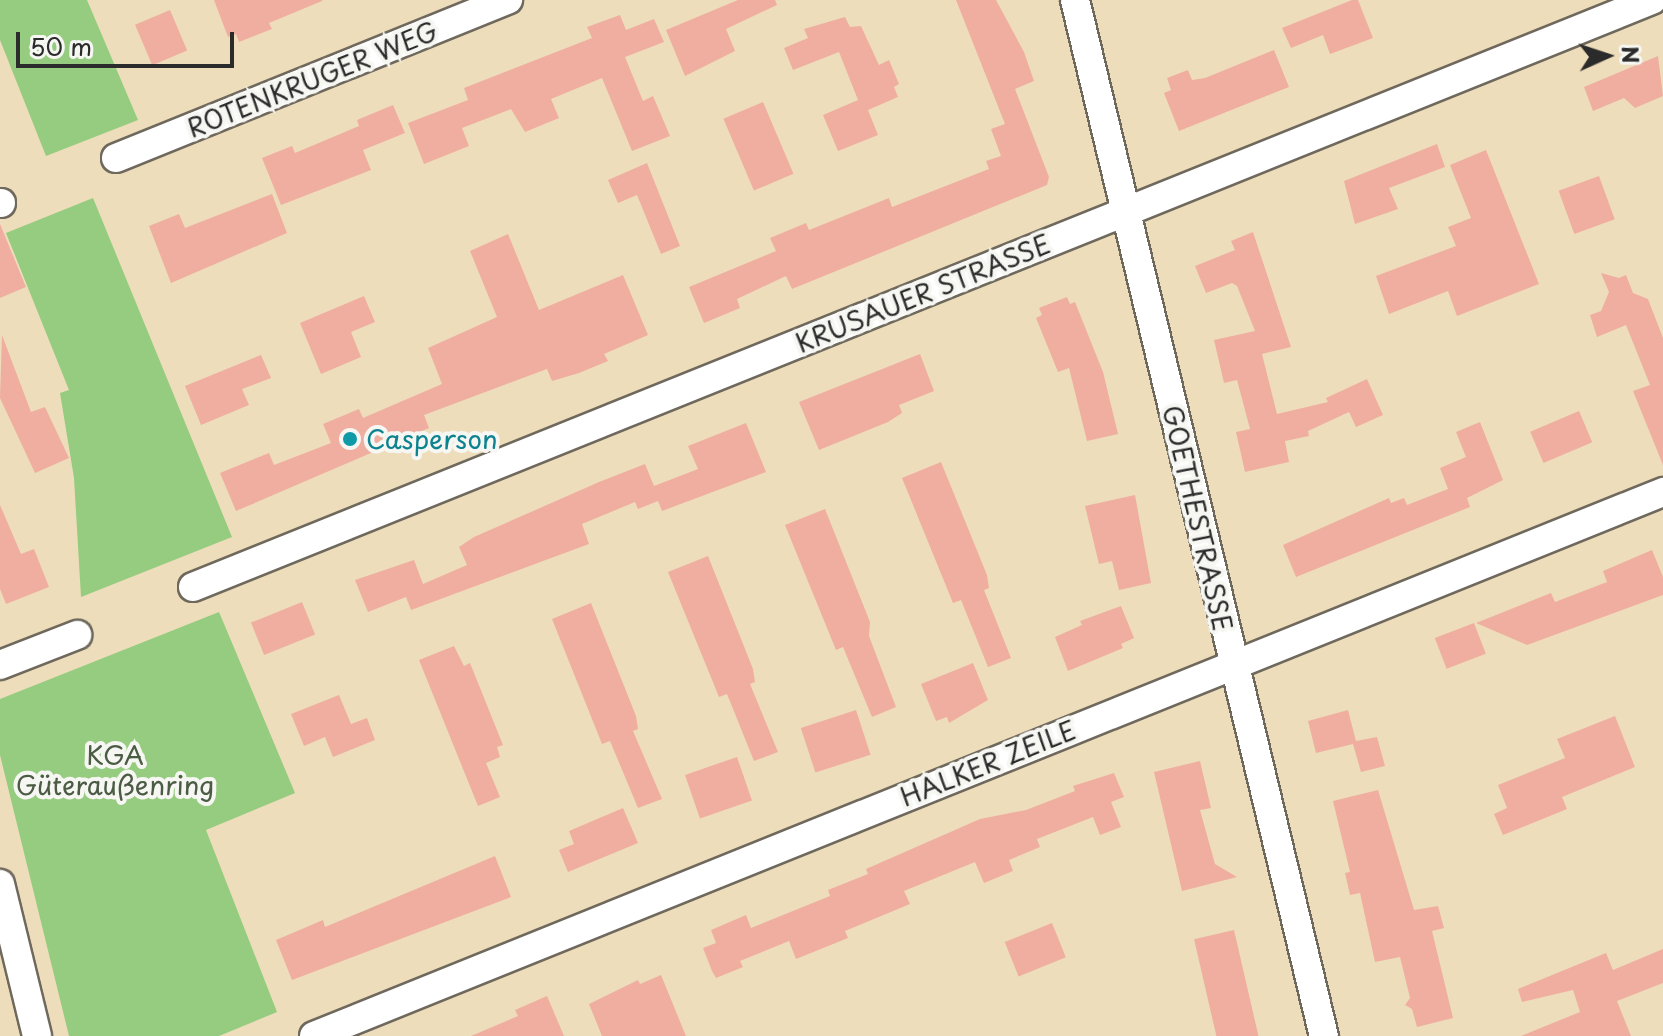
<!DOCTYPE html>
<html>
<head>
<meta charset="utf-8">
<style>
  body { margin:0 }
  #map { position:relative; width:1663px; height:1036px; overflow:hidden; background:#edddbb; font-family:"Playpen Sans",sans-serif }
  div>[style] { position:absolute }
  .green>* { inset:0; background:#95cc7f }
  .building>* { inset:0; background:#f0aea1; transform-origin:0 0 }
  .roads { filter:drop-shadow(2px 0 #6f695d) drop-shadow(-2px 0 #6f695d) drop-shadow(0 2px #6f695d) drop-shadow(0 -2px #6f695d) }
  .street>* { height:28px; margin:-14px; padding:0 14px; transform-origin:14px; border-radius:14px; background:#fff }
  .dots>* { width:22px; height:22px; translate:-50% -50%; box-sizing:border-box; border:4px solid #f6f6f2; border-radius:50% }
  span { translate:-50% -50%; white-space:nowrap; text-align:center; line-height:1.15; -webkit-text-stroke:8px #f6f6f2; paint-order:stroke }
  .street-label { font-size:26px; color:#2b2b2b }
  .culture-label { font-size:26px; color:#0d838f }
  .left { translate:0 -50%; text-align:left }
  .park-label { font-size:26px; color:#4b5b44 }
  .north { position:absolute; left:1567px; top:16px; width:80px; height:80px; -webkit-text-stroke:6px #f6f6f2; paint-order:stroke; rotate:87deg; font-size:22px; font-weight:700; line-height:32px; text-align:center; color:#2b2b2b }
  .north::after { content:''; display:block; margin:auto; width:28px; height:36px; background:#2b2b2b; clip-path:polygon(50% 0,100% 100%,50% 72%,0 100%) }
  .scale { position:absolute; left:16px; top:32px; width:218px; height:36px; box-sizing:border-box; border:4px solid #2b2b2b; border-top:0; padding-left:10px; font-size:24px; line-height:28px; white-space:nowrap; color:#2b2b2b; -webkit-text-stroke:6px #f6f6f2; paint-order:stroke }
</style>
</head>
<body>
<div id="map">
  <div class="green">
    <div style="clip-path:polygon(0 0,87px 0,138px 120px,46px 156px,0 40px)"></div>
    <div style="clip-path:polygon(93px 198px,232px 537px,81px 597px,74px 478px,60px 393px,69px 390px,6px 233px)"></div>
    <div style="clip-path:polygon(219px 612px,295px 793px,206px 830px,277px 1012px,219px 1036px,69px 1036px,0 755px,0 699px)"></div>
  </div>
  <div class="building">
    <div style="clip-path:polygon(214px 0,322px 0,322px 1px,269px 23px,272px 29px,239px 42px,236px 34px,228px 37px)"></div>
    <div style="clip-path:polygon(738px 0,775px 0,777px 5px,726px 29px,735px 51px,685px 76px,666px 30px)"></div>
    <div style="clip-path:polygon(956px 0,996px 0,1024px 52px,1034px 81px,1015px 89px,1049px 177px,1047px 185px,792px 289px,786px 276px,737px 299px,740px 308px,704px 323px,689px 287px,776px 251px,770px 238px,806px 223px,809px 230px,889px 198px,892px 207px,989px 169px,986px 161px,1001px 156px,991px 129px,1005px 124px)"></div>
    <div style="clip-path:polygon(1352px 0,1358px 0,1373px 38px,1330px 54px,1323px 35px,1291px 48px,1282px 28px)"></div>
    <div style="left:170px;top:10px;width:44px;height:38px;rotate:67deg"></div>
    <div style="clip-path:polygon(620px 15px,626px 30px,654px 19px,664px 42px,625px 57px,643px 101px,653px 96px,670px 136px,632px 151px,602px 78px,551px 99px,559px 118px,525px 132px,511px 109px,462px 128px,469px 146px,424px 164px,408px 123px,468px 100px,464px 88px,592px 38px,587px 27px)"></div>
    <div style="clip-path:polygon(845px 17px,850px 27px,861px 26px,879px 65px,889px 60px,899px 84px,894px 87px,898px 97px,868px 110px,878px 135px,838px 151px,823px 115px,858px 100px,839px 52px,793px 70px,784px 48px,808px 38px,804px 29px)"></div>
    <div style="clip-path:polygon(1274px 50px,1289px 87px,1179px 131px,1164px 93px,1171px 90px,1167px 78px,1188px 70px,1192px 80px,1205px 78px)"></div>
    <div style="clip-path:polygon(1658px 56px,1663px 96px,1635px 108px,1624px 98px,1593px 111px,1584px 87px)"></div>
    <div style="left:763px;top:102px;width:78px;height:43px;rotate:67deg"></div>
    <div style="clip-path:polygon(393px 105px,405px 133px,363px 150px,371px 170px,281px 205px,262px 158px,292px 146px,295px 153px,359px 126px,357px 120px)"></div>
    <div style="clip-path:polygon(1437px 144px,1445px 167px,1389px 188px,1398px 209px,1355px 224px,1344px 181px)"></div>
    <div style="clip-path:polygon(1486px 150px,1539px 284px,1457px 316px,1448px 291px,1389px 314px,1376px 276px,1456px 246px,1448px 227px,1471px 218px,1450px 165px)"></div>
    <div style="clip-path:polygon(647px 163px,680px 246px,661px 254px,637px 195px,618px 203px,608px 180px)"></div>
    <div style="left:1599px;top:176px;width:46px;height:43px;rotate:70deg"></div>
    <div style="clip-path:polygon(272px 194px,287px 233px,171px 283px,149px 226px,179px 214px,185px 228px)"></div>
    <div style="clip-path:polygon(0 224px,26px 287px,0 298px)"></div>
    <div style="clip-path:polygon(1253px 232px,1291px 347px,1262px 354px,1277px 414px,1328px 402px,1326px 398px,1367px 379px,1383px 415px,1356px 427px,1349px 412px,1308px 431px,1309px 436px,1285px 441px,1289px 462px,1245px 472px,1236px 432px,1250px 429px,1237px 380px,1224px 383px,1214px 340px,1255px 331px,1237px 286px,1232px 283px,1206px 293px,1195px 266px,1235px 250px,1231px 241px)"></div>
    <div style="clip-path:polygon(508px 234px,539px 310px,623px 275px,648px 335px,604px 354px,608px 361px,579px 373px,552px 381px,547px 369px,424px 415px,429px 428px,236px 511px,220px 473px,269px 453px,274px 465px,331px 443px,323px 424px,359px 409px,363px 418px,442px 384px,428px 348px,497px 317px,470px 251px)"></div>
    <div style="clip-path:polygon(1601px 273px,1619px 278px,1626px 275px,1633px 293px,1648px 299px,1663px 338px,1663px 465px,1633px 391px,1650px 385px,1626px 325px,1597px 337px,1590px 315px,1601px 311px,1609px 292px)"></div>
    <div style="clip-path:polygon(364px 296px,375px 322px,351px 332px,361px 357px,321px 374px,300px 323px)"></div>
    <div style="clip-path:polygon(1067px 297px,1070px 304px,1075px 302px,1103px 372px,1118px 434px,1087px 441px,1069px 368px,1058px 372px,1036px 318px,1042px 315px,1039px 308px)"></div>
    <div style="clip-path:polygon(2px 335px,31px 412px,45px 407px,69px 458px,35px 473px,0 398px)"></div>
    <div style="clip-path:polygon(920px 354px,934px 391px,899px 405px,902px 413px,888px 422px,819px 450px,799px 402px)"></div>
    <div style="clip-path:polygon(261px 355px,271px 378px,242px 389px,249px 405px,201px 425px,185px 386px)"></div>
    <div style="left:1579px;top:411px;width:34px;height:53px;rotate:67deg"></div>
    <div style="clip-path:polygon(1480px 422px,1503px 480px,1467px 498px,1470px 507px,1296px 577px,1283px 545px,1389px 498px,1391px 503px,1404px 498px,1407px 505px,1448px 489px,1440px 468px,1466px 457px,1456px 432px)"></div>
    <div style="clip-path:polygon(746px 423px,766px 472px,662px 511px,658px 501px,638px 509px,635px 502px,582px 524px,589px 544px,411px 610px,406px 597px,368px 612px,355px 580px,414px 560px,423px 584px,467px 565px,459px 547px,474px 537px,599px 482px,645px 464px,654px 486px,698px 469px,688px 446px)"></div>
    <div style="clip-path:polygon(941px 462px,987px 575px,989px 588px,984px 590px,1011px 658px,988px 667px,961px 600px,953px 603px,902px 478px)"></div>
    <div style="clip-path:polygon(1135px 495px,1151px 583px,1119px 590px,1112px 561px,1099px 564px,1085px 506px)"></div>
    <div style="clip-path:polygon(0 505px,21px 554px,34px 549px,49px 587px,6px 604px,0 589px)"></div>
    <div style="clip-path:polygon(825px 509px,870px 622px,869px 636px,896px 707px,872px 717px,843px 647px,836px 650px,785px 525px)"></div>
    <div style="clip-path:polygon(1652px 550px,1663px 577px,1663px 595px,1527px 645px,1476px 623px,1551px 593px,1555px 602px,1607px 582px,1603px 571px)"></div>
    <div style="clip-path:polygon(708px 556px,753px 669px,755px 682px,750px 684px,778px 752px,754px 761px,727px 694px,719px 697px,668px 572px)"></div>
    <div style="left:302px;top:602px;width:35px;height:55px;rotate:68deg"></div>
    <div style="clip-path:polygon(591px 603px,636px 716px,638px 729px,633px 731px,662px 799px,638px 808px,610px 741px,602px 744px,552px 619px)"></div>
    <div style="clip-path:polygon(1121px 606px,1134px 638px,1121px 644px,1123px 648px,1068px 671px,1055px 637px,1082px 625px,1080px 621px)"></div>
    <div style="left:1474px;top:623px;width:33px;height:42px;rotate:69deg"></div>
    <div style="clip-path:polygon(454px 646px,464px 666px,470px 663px,503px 745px,497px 747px,500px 757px,486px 763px,500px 797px,478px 806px,419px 660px)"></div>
    <div style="clip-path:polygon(973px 663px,988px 700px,949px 723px,947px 717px,936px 721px,921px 684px)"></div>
    <div style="clip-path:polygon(339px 695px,351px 724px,367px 718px,375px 740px,333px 757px,325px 737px,304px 746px,291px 714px)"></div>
    <div style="left:856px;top:710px;width:47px;height:58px;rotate:72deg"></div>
    <div style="clip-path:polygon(1348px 710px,1356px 741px,1377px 737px,1385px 766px,1361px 772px,1353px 744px,1316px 753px,1308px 721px)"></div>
    <div style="clip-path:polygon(1615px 716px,1635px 767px,1562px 797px,1567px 809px,1503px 835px,1494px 814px,1507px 808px,1498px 785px,1565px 758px,1557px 739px)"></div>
    <div style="left:737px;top:757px;width:46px;height:55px;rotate:71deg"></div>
    <div style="clip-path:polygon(1200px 761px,1211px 808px,1200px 810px,1215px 864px,1237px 877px,1182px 891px,1154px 772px)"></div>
    <div style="clip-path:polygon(1114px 773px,1124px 797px,1111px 802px,1121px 827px,1100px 835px,1093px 817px,1037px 839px,1040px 847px,1009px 860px,1013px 871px,984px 883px,975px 862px,904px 891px,910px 904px,845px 931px,848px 938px,796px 959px,789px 941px,740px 961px,743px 967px,716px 978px,712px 971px,703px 948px,716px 943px,711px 930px,746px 915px,751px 928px,830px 896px,828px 890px,868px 874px,866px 869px,980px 819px,1026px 810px,1075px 791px,1073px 786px)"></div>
    <div style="clip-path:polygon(1378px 790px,1414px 910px,1438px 906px,1444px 928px,1432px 931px,1453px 1018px,1417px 1027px,1412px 1009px,1405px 1005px,1410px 998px,1400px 957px,1375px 962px,1360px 893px,1350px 895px,1345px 873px,1350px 872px,1333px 801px)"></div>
    <div style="clip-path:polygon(623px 808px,638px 843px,568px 872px,559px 850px,574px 844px,569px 831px)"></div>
    <div style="clip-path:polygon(495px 856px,511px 897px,292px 980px,276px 940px,323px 920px,325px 927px)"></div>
    <div style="left:1052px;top:923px;width:37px;height:51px;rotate:68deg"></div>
    <div style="left:1234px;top:930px;width:109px;height:41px;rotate:77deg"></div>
    <div style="clip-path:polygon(1663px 949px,1663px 983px,1617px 1001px,1631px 1036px,1521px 1036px,1580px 1012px,1573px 990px,1522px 1002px,1518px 989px,1606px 953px,1613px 970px)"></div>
    <div style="clip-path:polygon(661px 975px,686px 1036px,602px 1036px,589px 1004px,638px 980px,640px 984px)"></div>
    <div style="clip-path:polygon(547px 996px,564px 1036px,471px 1036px,518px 1016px,515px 1010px)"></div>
  </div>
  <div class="roads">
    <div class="street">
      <div style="left:1075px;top:0;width:1066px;rotate:76.49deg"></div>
      <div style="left:116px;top:158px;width:423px;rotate:-22deg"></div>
      <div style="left:0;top:203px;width:1px"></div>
      <div style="left:193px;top:587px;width:1573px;rotate:-21.92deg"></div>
      <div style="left:0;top:665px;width:83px;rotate:-21.3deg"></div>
      <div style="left:0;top:884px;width:156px;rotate:76.3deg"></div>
      <div style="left:314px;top:1036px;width:1455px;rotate:-21.96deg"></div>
    </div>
  </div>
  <div class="dots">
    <div style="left:350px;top:439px;background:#0f9aa8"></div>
  </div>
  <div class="street-label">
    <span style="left:312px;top:79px;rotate:-22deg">ROTENKRUGER WEG</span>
    <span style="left:923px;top:293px;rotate:-22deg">KRUSAUER STRASSE</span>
    <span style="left:1198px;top:518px;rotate:77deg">GOETHESTRASSE</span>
    <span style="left:988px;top:763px;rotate:-22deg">HALKER ZEILE</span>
  </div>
  <div class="culture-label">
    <span class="left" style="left:366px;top:439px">Casperson</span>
  </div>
  <div class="park-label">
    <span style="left:115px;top:770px">KGA<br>Güteraußenring</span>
  </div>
  <div class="north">N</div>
  <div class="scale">50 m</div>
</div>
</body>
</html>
